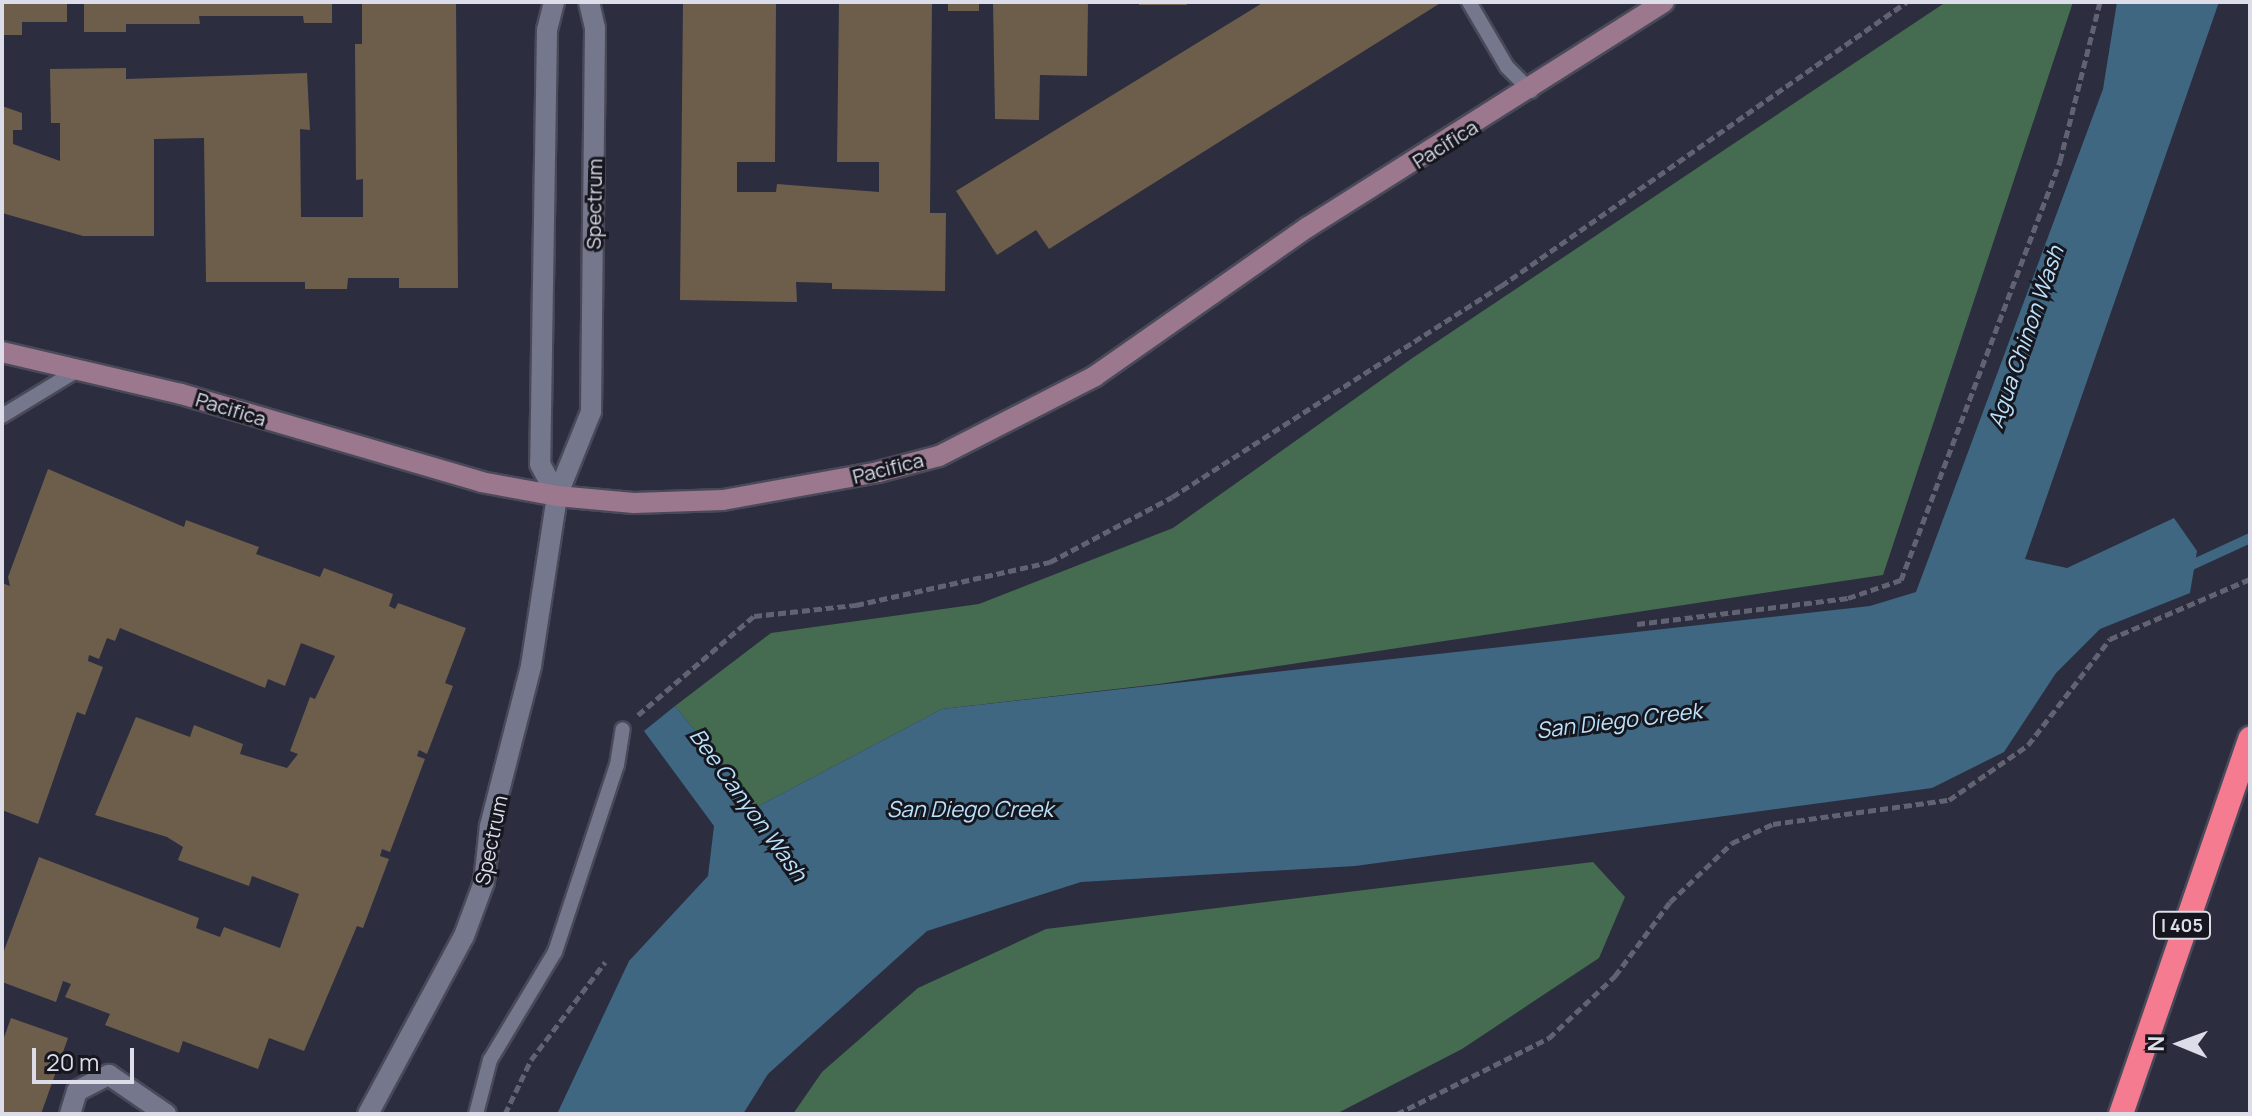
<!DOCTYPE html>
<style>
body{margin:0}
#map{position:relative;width:2252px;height:1116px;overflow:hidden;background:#2c2d3f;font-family:Manrope,sans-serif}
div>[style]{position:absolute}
.forest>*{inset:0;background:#456c51}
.water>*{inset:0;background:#3f6781}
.stream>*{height:10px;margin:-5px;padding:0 5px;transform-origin:5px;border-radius:5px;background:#3f6781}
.building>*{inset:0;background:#6d5e4c}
.path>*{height:5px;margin-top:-2.5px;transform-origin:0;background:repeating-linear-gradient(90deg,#616272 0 8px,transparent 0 12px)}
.roads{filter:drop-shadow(2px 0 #494959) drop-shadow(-2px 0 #494959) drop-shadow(0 2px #494959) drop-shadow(0 -2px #494959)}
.lane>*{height:14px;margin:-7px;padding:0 7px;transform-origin:7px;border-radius:7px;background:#75778c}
.street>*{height:20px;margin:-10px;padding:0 10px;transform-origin:10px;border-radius:10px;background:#75778c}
.secondary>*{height:20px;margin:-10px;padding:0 10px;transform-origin:10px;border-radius:10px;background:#9b788d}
.highway>*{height:24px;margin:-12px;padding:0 12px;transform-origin:12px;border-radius:12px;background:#f57b90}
span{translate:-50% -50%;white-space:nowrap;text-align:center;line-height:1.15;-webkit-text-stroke:6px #16161e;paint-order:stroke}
.shield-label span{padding:2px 6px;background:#16161e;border:2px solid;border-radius:6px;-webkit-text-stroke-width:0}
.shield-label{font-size:18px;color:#dcdde9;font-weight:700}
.street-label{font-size:20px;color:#dcdde9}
.water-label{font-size:22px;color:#bbe2fc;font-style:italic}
.frame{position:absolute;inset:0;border:4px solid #dcdde9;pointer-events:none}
.north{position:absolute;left:2140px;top:1004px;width:80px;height:80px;-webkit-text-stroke:6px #16161e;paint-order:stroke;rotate:271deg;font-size:22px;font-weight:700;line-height:32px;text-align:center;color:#dcdde9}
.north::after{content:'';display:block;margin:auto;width:28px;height:36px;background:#dcdde9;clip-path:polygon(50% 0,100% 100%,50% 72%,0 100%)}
.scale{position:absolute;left:32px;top:1048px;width:102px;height:36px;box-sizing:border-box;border:4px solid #dcdde9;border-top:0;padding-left:10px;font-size:24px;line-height:28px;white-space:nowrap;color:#dcdde9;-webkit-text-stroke:6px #16161e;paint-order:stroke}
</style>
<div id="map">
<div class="forest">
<i style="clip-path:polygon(1946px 2px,2073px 2px,1883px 575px,1159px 684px,942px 709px,757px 807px,675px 706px,771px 633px,979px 604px,1173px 528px,1411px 359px)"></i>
<i style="clip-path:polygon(1593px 862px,1625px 897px,1599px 958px,1462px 1049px,1336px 1114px,793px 1114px,822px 1072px,918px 988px,1046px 929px)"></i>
</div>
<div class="water">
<i style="clip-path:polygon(2117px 2px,2219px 2px,2025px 559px,2067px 568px,2174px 518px,2197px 551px,2190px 593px,2100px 629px,2056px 673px,2004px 752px,1932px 788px,1355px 866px,1081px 882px,927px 931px,768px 1074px,743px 1114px,557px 1114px,629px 961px,708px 876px,714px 826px,644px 731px,675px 706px,757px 807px,942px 709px,1870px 606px,1916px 592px,2103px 89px)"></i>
</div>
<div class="stream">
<i style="left:2183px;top:569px;width:74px;rotate:-24.8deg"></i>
</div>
<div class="building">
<i style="clip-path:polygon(2px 2px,67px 2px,67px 22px,22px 22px,22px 35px,2px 35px)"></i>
<i style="clip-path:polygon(84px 2px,332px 2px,332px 23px,304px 23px,303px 16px,199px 16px,200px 24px,126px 24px,126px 32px,84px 32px)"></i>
<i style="clip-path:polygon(362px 2px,456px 2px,458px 288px,399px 288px,399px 278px,348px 278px,347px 289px,305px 289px,305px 282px,206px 282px,204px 138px,154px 139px,154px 236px,83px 236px,2px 213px,2px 106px,22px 113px,22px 130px,13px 130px,13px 144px,60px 161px,60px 123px,51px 123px,50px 69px,126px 68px,126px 79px,307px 73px,310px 130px,300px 129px,301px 217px,363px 217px,363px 179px,356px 180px,355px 44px,362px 44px)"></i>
<i style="clip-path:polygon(683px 2px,776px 2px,775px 162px,737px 162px,737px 192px,776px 192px,777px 184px,879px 192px,879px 162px,837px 162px,839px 2px,932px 2px,930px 213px,946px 213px,945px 291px,832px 289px,832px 283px,796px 282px,797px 302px,680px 300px)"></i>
<i style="clip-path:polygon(948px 2px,979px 2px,979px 11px,948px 11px)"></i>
<i style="clip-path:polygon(993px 2px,1088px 2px,1087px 76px,1040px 75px,1039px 120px,995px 119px)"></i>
<i style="clip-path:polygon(1139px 2px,1186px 2px,1187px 5px,1139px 5px)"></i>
<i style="clip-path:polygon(1264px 2px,1442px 2px,1049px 249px,1036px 230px,997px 255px,956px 191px)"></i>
<i style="clip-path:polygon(48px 469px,184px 527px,186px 520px,259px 547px,256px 554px,320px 577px,324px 568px,393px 594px,389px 606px,395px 609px,398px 603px,466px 628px,445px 683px,453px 686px,427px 754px,419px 750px,417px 756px,425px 759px,390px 852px,382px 849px,380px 856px,389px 859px,363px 928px,357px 926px,304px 1051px,269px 1038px,258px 1069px,183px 1041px,179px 1053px,105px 1025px,110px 1014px,65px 997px,71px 984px,63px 981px,56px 1002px,2px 982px,2px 956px,39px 857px,199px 918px,196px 928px,220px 937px,224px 927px,280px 948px,299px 894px,252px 876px,249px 886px,178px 860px,183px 847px,167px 837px,95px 815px,136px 717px,190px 737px,194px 725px,243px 744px,240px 754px,287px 768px,298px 754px,290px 751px,310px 697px,315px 699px,335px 656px,301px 643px,285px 686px,268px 679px,265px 688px,120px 628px,115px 641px,107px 638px,99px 659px,89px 655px,88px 661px,103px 667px,85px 715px,77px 712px,38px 824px,2px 810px,2px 583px,10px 586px,8px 577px)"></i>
<i style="clip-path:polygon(11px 1018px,68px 1038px,41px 1114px,2px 1114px,2px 1043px)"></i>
</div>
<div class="path">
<i style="left:1637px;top:624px;width:213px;rotate:-7deg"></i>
<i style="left:1848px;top:598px;width:56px;rotate:-18.8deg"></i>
<i style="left:1901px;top:580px;width:448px;rotate:-69.2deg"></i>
<i style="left:2060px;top:161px;width:164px;rotate:-75.9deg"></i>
<i style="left:638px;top:715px;width:153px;rotate:-40.5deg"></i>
<i style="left:754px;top:616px;width:103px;rotate:-6.2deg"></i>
<i style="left:856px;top:605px;width:199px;rotate:-12.5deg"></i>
<i style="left:1050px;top:562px;width:138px;rotate:-28deg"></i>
<i style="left:1172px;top:497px;width:391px;rotate:-32.7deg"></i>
<i style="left:1501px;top:286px;width:495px;rotate:-35deg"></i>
<i style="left:505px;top:1114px;width:60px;rotate:-64.3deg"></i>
<i style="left:531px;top:1060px;width:123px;rotate:-52.9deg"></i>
<i style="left:1397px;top:1114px;width:170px;rotate:-26.6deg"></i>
<i style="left:1549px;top:1038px;width:91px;rotate:-43.2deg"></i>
<i style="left:1615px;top:976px;width:92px;rotate:-53.4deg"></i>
<i style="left:1670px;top:902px;width:86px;rotate:-43.6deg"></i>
<i style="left:1732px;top:843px;width:45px;rotate:-24.9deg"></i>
<i style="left:1773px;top:824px;width:178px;rotate:-7.8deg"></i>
<i style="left:1949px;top:800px;width:96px;rotate:-34.8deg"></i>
<i style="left:2028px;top:745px;width:134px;rotate:-52.3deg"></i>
<i style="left:2110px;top:639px;width:152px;rotate:-23.2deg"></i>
</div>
<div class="roads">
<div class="lane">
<i style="left:1469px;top:2px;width:75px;rotate:59.7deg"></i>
<i style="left:1507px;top:67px;width:34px;rotate:45deg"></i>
<i style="left:2px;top:416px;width:87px;rotate:-31.3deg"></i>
<i style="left:476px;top:1114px;width:56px;rotate:-75.5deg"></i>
<i style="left:490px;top:1060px;width:126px;rotate:-59deg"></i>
<i style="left:555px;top:952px;width:197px;rotate:-71.7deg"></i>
<i style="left:617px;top:765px;width:36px;rotate:-81deg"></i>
</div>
<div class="street">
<i style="left:554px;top:2px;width:29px;rotate:104deg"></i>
<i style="left:547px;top:30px;width:434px;rotate:90.9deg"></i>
<i style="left:540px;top:464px;width:36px;rotate:62deg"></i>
<i style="left:70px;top:1114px;width:24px;rotate:-73deg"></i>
<i style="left:77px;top:1091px;width:36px;rotate:-27deg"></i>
<i style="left:109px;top:1075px;width:69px;rotate:34.4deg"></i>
<i style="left:368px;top:1114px;width:202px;rotate:-61.7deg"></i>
<i style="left:464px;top:936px;width:58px;rotate:-69.7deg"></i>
<i style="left:484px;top:882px;width:56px;rotate:-83.9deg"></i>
<i style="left:490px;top:826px;width:165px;rotate:-75.6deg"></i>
<i style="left:531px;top:666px;width:172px;rotate:-81.3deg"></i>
<i style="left:557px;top:496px;width:91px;rotate:-68deg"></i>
<i style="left:591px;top:412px;width:384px;rotate:-89.4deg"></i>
<i style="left:595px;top:28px;width:27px;rotate:-103deg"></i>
</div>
<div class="secondary">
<i style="left:2px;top:352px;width:184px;rotate:13.2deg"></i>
<i style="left:181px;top:394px;width:313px;rotate:16.3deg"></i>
<i style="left:481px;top:482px;width:77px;rotate:10.4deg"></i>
<i style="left:557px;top:496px;width:77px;rotate:5.2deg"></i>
<i style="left:634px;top:503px;width:89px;rotate:-1.9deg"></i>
<i style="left:723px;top:500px;width:158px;rotate:-10.2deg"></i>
<i style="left:878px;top:472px;width:63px;rotate:-14.7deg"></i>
<i style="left:939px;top:456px;width:175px;rotate:-27.1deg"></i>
<i style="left:1095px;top:376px;width:260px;rotate:-35deg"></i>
<i style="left:1308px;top:227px;width:421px;rotate:-32.3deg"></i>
</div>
<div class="highway">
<i style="left:2121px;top:1114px;width:397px;rotate:-71deg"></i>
</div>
</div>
<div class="shield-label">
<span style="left:2182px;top:925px">I 405</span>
</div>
<div class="street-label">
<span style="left:1445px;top:144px;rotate:-32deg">Pacifica</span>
<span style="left:594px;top:204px;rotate:-89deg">Spectrum</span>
<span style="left:231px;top:409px;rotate:17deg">Pacifica</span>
<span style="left:888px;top:468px;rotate:-14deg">Pacifica</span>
<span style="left:491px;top:840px;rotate:-78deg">Spectrum</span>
</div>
<div class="water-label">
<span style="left:2026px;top:337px;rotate:-71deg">Agua Chinon Wash</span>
<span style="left:1619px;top:721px;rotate:-7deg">San Diego Creek</span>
<span style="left:748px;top:805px;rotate:54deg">Bee Canyon Wash</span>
<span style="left:970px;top:810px">San Diego Creek</span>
</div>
<div class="frame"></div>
<div class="north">N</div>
<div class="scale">20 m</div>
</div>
